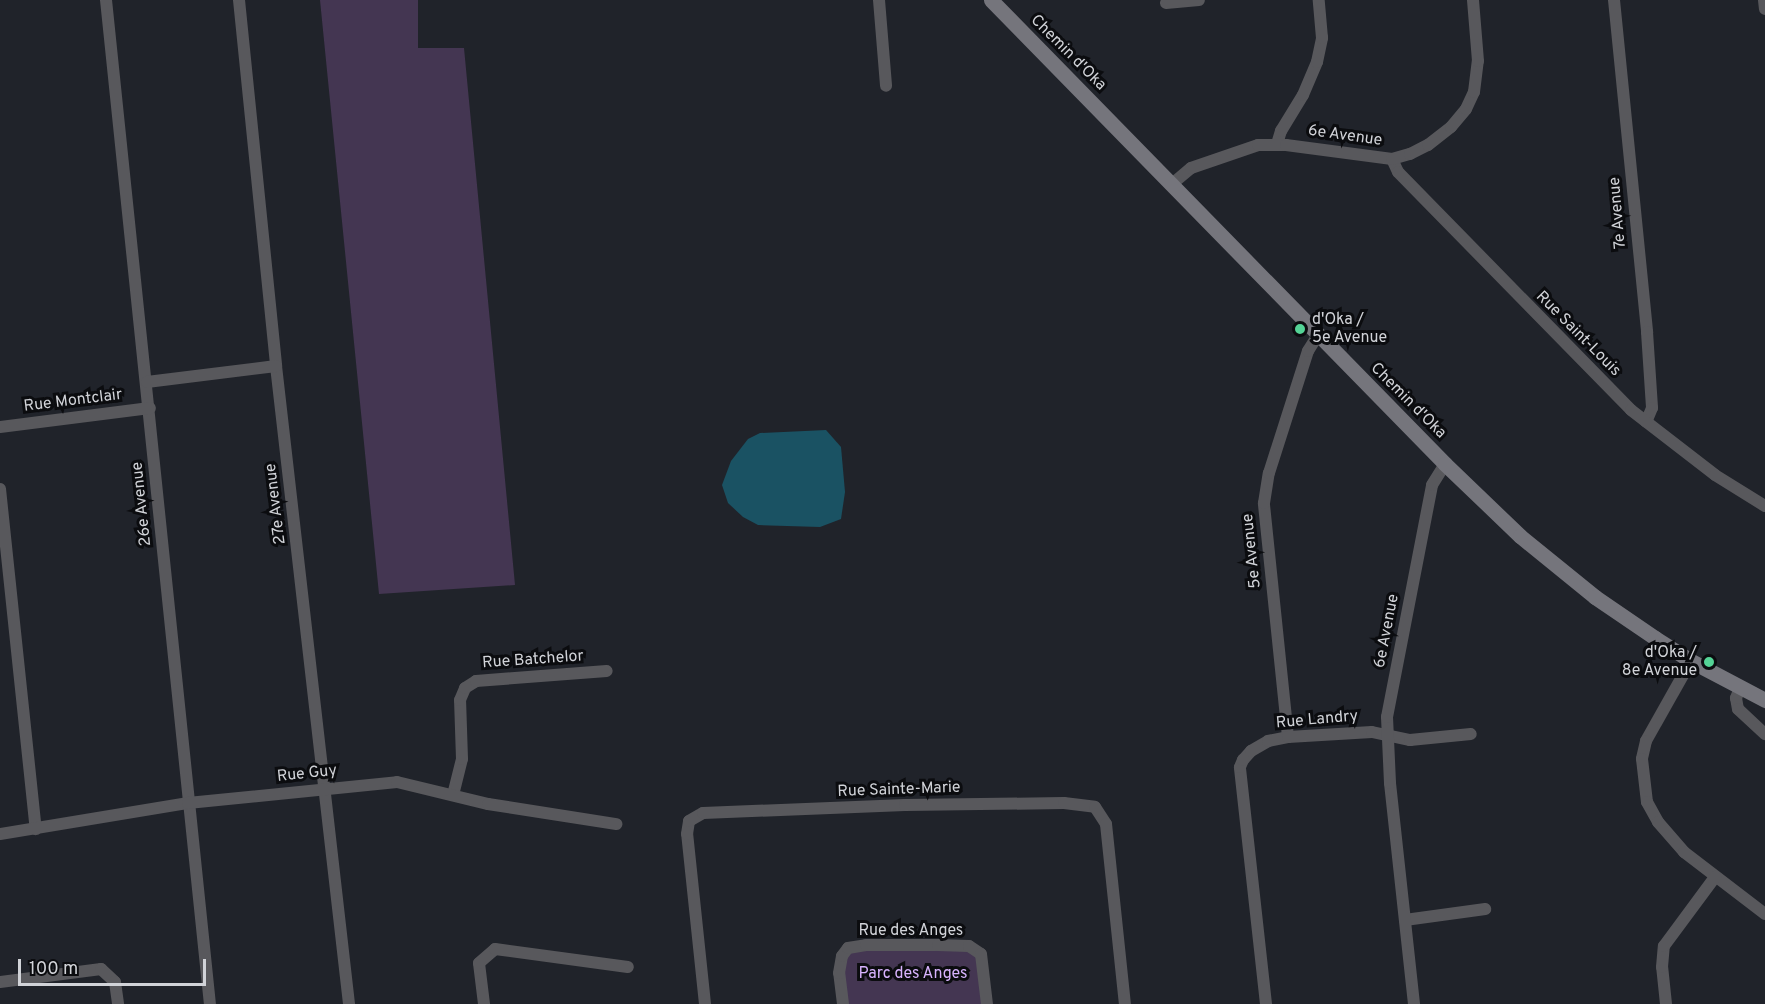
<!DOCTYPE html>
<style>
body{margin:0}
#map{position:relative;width:1765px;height:1004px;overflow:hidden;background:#20232a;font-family:Overpass,sans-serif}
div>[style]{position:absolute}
.green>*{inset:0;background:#443652}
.water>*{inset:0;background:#1a5263}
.minor>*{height:12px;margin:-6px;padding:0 6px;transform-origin:6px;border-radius:6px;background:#58585c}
.secondary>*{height:15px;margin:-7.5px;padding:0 7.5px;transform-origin:7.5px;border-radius:7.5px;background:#75757c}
.dots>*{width:16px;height:16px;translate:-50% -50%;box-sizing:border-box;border:3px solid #0b0c0f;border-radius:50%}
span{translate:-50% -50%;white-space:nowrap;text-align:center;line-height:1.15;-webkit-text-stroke:6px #0b0c0f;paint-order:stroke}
.street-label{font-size:16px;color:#d1d3d8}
.poi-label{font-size:16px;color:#d1d3d8}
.left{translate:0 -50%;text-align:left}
.right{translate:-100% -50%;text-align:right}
.park-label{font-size:16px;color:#d8b3fe}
.scale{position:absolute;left:18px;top:959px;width:188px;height:27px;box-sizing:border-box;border:3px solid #d1d3d8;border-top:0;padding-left:8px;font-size:18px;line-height:21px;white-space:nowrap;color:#d1d3d8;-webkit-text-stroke:4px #0b0c0f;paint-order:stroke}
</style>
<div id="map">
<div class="green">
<i style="clip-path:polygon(320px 0,418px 0,418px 48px,464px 48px,515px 585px,379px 594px)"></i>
<i style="clip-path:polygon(938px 945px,981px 954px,987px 1004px,843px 1004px,839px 973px,848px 948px)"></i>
</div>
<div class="water">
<i style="clip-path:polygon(826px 430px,841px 447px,845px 492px,841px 519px,820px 527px,758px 525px,743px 517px,728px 503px,722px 485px,731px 461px,748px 439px,760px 433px)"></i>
</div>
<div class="minor">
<i style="left:106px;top:0;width:1009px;rotate:84.09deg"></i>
<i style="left:239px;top:0;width:368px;rotate:84.2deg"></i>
<i style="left:276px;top:366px;width:642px;rotate:83.47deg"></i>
<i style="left:879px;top:0;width:86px;rotate:85.3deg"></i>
<i style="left:1614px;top:0;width:334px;rotate:84.3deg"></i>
<i style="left:1647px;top:332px;width:76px;rotate:86.2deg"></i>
<i style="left:1652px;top:408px;width:15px;rotate:113deg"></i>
<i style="left:1764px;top:0;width:9px;rotate:84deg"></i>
<i style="left:1166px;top:3px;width:33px;rotate:-5deg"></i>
<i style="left:1277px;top:144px;width:14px;rotate:-73deg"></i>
<i style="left:1281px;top:131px;width:42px;rotate:-58.6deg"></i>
<i style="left:1303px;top:95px;width:36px;rotate:-67deg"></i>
<i style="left:1317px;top:62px;width:25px;rotate:-78deg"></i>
<i style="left:1322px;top:38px;width:38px;rotate:-95deg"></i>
<i style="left:1392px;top:159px;width:14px;rotate:65deg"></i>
<i style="left:1398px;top:172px;width:333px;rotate:45.6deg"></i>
<i style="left:1631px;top:410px;width:106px;rotate:37.7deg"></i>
<i style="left:1715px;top:475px;width:59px;rotate:31.8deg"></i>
<i style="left:1172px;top:184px;width:25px;rotate:-40deg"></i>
<i style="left:1191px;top:168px;width:71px;rotate:-18.9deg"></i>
<i style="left:1258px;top:145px;width:28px"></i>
<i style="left:1286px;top:145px;width:107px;rotate:7.5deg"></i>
<i style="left:1392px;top:159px;width:19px;rotate:-16deg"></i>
<i style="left:1410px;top:154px;width:20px;rotate:-27deg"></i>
<i style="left:1428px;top:145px;width:29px;rotate:-38deg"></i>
<i style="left:1451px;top:127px;width:23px;rotate:-50deg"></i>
<i style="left:1466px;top:109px;width:19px;rotate:-65deg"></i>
<i style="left:1474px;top:92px;width:31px;rotate:-83deg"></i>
<i style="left:1478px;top:61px;width:61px;rotate:-94.7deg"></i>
<i style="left:147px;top:382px;width:130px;rotate:-7.1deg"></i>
<i style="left:0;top:427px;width:151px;rotate:-7.2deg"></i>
<i style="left:0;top:489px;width:342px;rotate:84deg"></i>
<i style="left:1691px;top:661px;width:92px;rotate:119.4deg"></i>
<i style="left:1646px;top:741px;width:18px;rotate:103deg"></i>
<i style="left:1642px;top:759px;width:43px;rotate:83.4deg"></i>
<i style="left:1647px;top:802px;width:23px;rotate:61deg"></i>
<i style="left:1658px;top:822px;width:40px;rotate:49deg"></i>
<i style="left:1684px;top:852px;width:102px;rotate:37.4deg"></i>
<i style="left:1740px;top:688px;width:11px;rotate:112deg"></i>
<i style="left:1736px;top:698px;width:11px;rotate:80deg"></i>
<i style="left:1738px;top:709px;width:37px;rotate:43deg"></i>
<i style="left:1288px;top:737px;width:235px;rotate:-95.9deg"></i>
<i style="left:1264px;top:503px;width:30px;rotate:-81deg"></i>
<i style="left:1269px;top:473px;width:128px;rotate:-72.3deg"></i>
<i style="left:1308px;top:351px;width:19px;rotate:-58deg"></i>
<i style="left:453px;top:795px;width:37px;rotate:-76deg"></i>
<i style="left:462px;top:759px;width:59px;rotate:-91.9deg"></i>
<i style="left:460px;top:700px;width:13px;rotate:-67deg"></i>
<i style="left:465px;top:688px;width:13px;rotate:-32deg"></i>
<i style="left:476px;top:681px;width:131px;rotate:-4.4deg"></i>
<i style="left:0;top:834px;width:191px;rotate:-9.4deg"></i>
<i style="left:188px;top:803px;width:210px;rotate:-5.7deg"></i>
<i style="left:397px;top:782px;width:94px;rotate:13.6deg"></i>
<i style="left:488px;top:804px;width:130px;rotate:8.9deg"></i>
<i style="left:1405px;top:920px;width:81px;rotate:-7.8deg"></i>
<i style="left:0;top:982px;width:102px;rotate:-7.3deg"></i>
<i style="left:101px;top:969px;width:19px;rotate:43deg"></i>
<i style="left:115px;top:982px;width:22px;rotate:82deg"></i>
<i style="left:484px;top:1004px;width:41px;rotate:-97deg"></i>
<i style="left:479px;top:963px;width:21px;rotate:-41deg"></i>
<i style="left:495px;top:949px;width:134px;rotate:7.7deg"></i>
<i style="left:705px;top:1004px;width:171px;rotate:-96deg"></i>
<i style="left:687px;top:834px;width:13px;rotate:-81deg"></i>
<i style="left:689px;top:821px;width:16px;rotate:-30deg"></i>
<i style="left:703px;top:813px;width:202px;rotate:-2.3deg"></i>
<i style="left:905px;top:805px;width:159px;rotate:-0.7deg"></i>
<i style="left:1064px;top:803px;width:31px;rotate:7deg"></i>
<i style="left:1095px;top:807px;width:20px;rotate:57deg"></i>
<i style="left:1106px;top:824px;width:181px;rotate:84deg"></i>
<i style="left:843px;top:1004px;width:31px;rotate:-97deg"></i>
<i style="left:839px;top:973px;width:17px;rotate:-80deg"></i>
<i style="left:842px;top:956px;width:10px;rotate:-53deg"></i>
<i style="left:848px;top:948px;width:18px;rotate:-9deg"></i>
<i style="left:866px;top:945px;width:72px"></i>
<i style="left:938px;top:945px;width:31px;rotate:2deg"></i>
<i style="left:969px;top:946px;width:14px;rotate:34deg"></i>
<i style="left:981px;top:954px;width:50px;rotate:83.2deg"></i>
<i style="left:1266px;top:1004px;width:238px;rotate:-96.3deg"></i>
<i style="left:1240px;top:767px;width:8px;rotate:-67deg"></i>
<i style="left:1243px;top:760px;width:12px;rotate:-48deg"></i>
<i style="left:1251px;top:751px;width:20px;rotate:-30deg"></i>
<i style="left:1268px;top:741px;width:20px;rotate:-11deg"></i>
<i style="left:1288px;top:737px;width:84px;rotate:-3.4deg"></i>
<i style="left:1372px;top:732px;width:39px;rotate:12deg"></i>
<i style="left:1410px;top:740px;width:61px;rotate:-5.6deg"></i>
<i style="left:1414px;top:1004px;width:222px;rotate:-96.2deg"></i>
<i style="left:1390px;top:783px;width:66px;rotate:-92.6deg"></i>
<i style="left:1387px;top:717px;width:236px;rotate:-79deg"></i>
<i style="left:1432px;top:485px;width:25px;rotate:-58deg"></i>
<i style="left:1666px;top:1004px;width:37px;rotate:-96deg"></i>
<i style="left:1662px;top:967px;width:21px;rotate:-85deg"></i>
<i style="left:1664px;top:946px;width:86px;rotate:-53.5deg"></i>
</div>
<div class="secondary">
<i style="left:991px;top:0;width:649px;rotate:45.62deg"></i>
<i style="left:1445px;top:464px;width:104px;rotate:43.8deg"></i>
<i style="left:1520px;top:536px;width:97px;rotate:39.1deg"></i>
<i style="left:1595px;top:597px;width:73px;rotate:34.3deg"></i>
<i style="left:1655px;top:638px;width:43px;rotate:32.6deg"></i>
<i style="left:1691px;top:661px;width:84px;rotate:27.8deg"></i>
</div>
<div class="dots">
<i style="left:1300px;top:329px;background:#54d396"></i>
<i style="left:1709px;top:662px;background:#54d396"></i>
</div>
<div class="street-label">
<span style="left:1068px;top:53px;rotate:45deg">Chemin d'Oka</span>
<span style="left:1345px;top:136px;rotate:8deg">6e Avenue</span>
<span style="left:1618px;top:213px;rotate:-95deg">7e Avenue</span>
<span style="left:1578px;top:334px;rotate:45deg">Rue Saint-Louis</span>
<span style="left:73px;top:401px;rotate:-7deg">Rue Montclair</span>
<span style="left:1408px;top:401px;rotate:45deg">Chemin d'Oka</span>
<span style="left:142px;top:504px;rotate:-96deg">26e Avenue</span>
<span style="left:276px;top:504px;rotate:-97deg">27e Avenue</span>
<span style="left:1252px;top:551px;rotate:-96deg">5e Avenue</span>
<span style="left:1387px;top:631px;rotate:-79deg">6e Avenue</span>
<span style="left:533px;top:660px;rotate:-4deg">Rue Batchelor</span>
<span style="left:1317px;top:720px;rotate:-5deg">Rue Landry</span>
<span style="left:307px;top:774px;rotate:-6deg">Rue Guy</span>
<span style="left:899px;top:790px;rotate:-2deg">Rue Sainte-Marie</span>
<span style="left:911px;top:931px">Rue des Anges</span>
</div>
<div class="poi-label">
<span class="left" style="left:1312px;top:329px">d'Oka /<br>5e Avenue</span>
<span class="right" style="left:1697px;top:662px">d'Oka /<br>8e Avenue</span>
</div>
<div class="park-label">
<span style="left:913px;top:974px">Parc des Anges</span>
</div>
<div class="scale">100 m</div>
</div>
